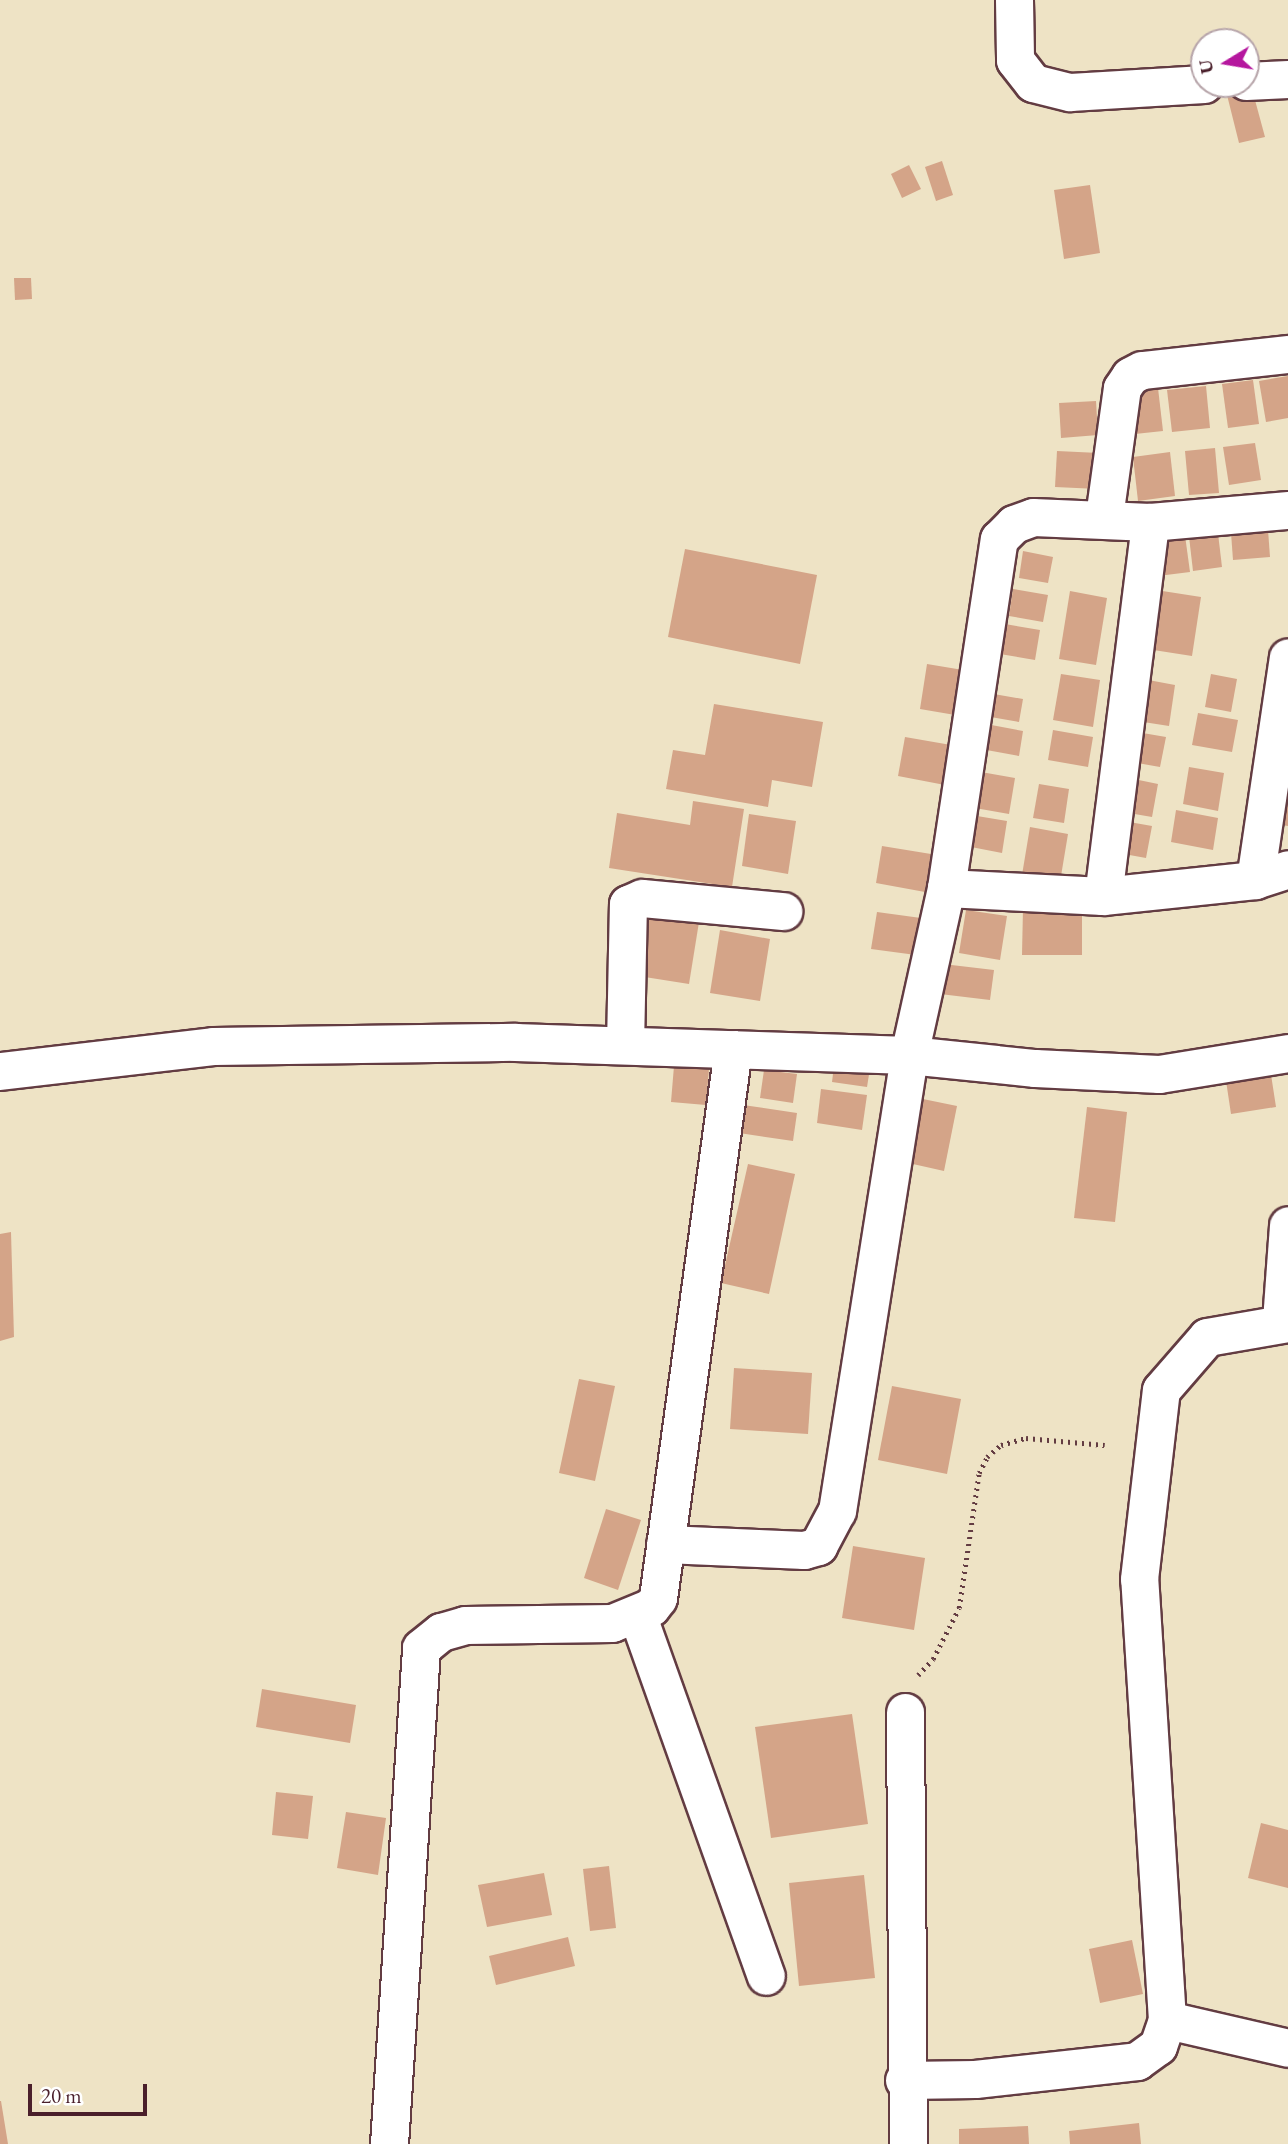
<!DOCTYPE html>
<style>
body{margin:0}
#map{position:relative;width:1288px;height:2144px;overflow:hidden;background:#eee3c5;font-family:"EB Garamond",serif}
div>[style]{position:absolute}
.building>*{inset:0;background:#d4a488}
.path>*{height:4.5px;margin-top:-2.25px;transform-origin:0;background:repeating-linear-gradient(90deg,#633c42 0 2px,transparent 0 7px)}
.roads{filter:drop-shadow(2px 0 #633c42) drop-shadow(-2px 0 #633c42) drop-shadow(0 2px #633c42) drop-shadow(0 -2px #633c42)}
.minor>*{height:37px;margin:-18.5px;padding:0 18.5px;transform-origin:18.5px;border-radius:18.5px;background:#fff}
span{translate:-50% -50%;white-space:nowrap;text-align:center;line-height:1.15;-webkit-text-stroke:5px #fff;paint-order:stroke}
.north{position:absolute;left:1190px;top:28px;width:70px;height:70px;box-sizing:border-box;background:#fff;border:2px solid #b7a5aa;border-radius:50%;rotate:259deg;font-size:19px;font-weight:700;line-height:28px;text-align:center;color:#4a1f2b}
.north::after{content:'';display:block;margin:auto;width:24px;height:32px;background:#b5179e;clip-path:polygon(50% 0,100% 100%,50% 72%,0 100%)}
.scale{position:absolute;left:28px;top:2084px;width:119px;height:32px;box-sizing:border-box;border:4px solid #4a1f2b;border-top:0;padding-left:9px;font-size:21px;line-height:24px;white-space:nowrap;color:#4a1f2b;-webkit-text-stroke:5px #fff;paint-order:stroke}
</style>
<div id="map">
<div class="building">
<i style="clip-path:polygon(1252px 89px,1265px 137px,1239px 143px,1227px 95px)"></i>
<i style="clip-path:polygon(942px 161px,953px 195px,936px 201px,925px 167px)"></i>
<i style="clip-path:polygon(909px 165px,921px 189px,902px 198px,891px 174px)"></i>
<i style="clip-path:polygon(1090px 185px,1100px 253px,1064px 259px,1054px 190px)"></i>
<i style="clip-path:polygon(14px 278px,31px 278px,32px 299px,15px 300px)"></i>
<i style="clip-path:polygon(1288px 376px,1288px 418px,1266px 422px,1259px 381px)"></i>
<i style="clip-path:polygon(1253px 380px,1259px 424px,1228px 428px,1222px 384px)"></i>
<i style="clip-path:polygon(1206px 386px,1210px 428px,1172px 432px,1167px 390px)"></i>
<i style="clip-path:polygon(1158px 388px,1163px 431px,1135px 434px,1131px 391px)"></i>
<i style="clip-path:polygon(1096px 401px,1098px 435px,1061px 438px,1059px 403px)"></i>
<i style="clip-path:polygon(1255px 443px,1261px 480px,1229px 485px,1223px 447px)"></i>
<i style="clip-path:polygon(1215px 448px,1219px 493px,1189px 495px,1185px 451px)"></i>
<i style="clip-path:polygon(1057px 451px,1099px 453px,1098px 489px,1055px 487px)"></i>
<i style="clip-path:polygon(1170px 452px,1175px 496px,1138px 501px,1133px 457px)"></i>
<i style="clip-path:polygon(1267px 516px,1270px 557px,1233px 560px,1230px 519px)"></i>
<i style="clip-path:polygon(1217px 525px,1222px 567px,1193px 571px,1188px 528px)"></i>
<i style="clip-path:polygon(1184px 528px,1190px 572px,1158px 576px,1152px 532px)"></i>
<i style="clip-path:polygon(685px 549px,817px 575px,800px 664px,668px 637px)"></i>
<i style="clip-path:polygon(1023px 551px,1053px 557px,1048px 583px,1019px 578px)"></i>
<i style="clip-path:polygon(1013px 589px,1048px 595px,1043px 622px,1009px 616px)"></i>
<i style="clip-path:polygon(1156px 590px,1201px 597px,1192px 656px,1147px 649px)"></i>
<i style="clip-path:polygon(1070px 591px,1107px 598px,1096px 665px,1059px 659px)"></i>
<i style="clip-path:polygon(1005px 624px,1040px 630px,1035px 660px,1000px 654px)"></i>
<i style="clip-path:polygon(927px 664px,969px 671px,961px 716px,920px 709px)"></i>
<i style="clip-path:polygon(1061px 674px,1100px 680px,1093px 727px,1053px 720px)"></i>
<i style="clip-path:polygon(1211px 674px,1237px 679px,1231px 712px,1205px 707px)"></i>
<i style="clip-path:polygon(1143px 679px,1175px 685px,1169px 726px,1137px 721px)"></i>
<i style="clip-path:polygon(988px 693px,1023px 699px,1019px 722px,985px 716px)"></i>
<i style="clip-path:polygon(714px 704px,823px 722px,812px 787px,772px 780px,768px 807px,666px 789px,673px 750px,705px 755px)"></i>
<i style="clip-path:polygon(1198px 713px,1238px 720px,1232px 752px,1192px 745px)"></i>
<i style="clip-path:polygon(986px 724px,1023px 731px,1019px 756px,981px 749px)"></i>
<i style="clip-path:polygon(1053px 730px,1093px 737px,1088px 767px,1048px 760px)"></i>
<i style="clip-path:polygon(1131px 731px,1166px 737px,1160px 767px,1126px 761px)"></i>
<i style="clip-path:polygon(905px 737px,951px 745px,945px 785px,898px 776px)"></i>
<i style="clip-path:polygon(1189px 767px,1224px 773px,1218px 811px,1183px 804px)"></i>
<i style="clip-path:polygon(981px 772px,1015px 778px,1009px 814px,975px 808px)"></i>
<i style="clip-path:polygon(1129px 778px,1158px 784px,1152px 817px,1123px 812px)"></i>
<i style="clip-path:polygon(1039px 784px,1069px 789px,1064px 823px,1033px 818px)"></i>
<i style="clip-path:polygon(1275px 791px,1288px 793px,1288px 826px,1270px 823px)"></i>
<i style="clip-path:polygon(693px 801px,744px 809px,732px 887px,609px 868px,617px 813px,690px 825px)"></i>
<i style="clip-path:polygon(1176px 810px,1218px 818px,1213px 850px,1171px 842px)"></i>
<i style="clip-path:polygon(749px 814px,796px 821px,788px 874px,742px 866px)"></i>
<i style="clip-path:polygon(971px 815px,1007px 821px,1002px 853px,966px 846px)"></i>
<i style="clip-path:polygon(1118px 820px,1152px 826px,1146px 858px,1113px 852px)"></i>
<i style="clip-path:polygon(1030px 827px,1068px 834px,1060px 882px,1022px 875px)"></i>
<i style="clip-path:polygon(882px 846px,931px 854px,925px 892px,876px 883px)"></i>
<i style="clip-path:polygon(1023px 908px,1082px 908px,1082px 955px,1022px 955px)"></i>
<i style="clip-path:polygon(966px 910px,1007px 916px,1000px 960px,959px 953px)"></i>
<i style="clip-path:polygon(641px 912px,699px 922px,689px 984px,632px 975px)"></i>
<i style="clip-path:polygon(877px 912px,921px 918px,916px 955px,871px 949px)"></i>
<i style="clip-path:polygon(720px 930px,770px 939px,760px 1001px,710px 993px)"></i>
<i style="clip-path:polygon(943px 964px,994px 970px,990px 1000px,940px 994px)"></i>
<i style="clip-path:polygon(675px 1054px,710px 1057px,706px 1105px,671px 1102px)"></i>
<i style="clip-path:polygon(835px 1057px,871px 1062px,867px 1087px,832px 1082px)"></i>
<i style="clip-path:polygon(1270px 1068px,1276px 1107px,1231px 1114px,1225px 1074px)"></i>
<i style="clip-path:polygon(764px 1070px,797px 1074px,793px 1103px,760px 1098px)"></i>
<i style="clip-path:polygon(821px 1089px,867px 1095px,862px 1130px,817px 1123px)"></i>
<i style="clip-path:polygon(918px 1098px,957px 1106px,944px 1171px,904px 1162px)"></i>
<i style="clip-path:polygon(743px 1105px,797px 1113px,793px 1141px,739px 1133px)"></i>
<i style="clip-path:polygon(1087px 1107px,1127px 1112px,1115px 1222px,1074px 1218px)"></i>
<i style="clip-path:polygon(748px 1164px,795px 1174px,769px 1294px,721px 1283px)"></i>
<i style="clip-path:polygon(11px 1232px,14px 1337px,0 1341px,0 1234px)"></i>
<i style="clip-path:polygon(734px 1368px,812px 1373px,808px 1434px,730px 1429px)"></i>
<i style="clip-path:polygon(579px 1379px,615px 1386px,595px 1481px,559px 1473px)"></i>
<i style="clip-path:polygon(892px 1386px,961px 1399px,947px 1474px,878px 1460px)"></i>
<i style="clip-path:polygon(606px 1509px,641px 1520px,618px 1590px,584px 1578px)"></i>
<i style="clip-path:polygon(853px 1546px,925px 1558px,914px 1630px,842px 1618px)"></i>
<i style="clip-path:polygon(262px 1689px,356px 1705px,350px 1743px,256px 1727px)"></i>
<i style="clip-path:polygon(852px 1714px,868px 1824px,771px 1838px,755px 1727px)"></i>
<i style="clip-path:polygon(276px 1792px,313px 1796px,308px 1839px,272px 1835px)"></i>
<i style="clip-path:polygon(346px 1812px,386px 1818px,378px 1875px,337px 1868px)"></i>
<i style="clip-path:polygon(1261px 1823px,1288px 1830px,1288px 1888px,1248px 1878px)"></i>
<i style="clip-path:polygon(609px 1866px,616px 1928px,590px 1931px,583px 1869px)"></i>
<i style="clip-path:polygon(544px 1873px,552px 1915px,487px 1927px,478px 1885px)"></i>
<i style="clip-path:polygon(864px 1875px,875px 1978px,799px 1986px,789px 1883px)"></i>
<i style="clip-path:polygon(568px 1937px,575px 1966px,496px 1985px,489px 1956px)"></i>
<i style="clip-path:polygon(1132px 1940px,1143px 1994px,1100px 2003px,1089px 1949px)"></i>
<i style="clip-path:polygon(0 2101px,1px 2101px,8px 2144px,0 2144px)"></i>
<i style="clip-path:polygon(1139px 2123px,1141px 2144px,1070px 2144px,1069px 2131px)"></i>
<i style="clip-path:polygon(1028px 2126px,1029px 2144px,959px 2144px,959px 2129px)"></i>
</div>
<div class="path">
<i style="left:918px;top:1675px;width:22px;rotate:-47deg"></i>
<i style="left:933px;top:1659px;width:57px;rotate:-63deg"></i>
<i style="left:959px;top:1608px;width:136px;rotate:-81.6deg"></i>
<i style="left:979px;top:1473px;width:18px;rotate:-63deg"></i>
<i style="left:987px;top:1457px;width:18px;rotate:-41deg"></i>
<i style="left:1001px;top:1445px;width:26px;rotate:-16deg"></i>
<i style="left:1026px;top:1438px;width:79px;rotate:5.1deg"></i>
</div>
<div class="roads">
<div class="minor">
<i style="left:1014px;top:0;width:60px;rotate:89deg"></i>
<i style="left:1015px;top:60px;width:29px;rotate:52deg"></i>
<i style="left:1033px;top:83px;width:38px;rotate:14deg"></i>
<i style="left:1070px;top:92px;width:134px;rotate:-3.4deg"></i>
<i style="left:1246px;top:81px;width:42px;rotate:-2.7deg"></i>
<i style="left:1104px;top:517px;width:130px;rotate:-82.1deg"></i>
<i style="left:1122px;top:388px;width:14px;rotate:-56deg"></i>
<i style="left:1130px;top:376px;width:13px;rotate:-27deg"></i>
<i style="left:1142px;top:370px;width:147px;rotate:-6.3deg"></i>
<i style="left:1255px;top:880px;width:225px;rotate:-81.6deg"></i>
<i style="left:946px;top:888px;width:157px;rotate:2.9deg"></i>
<i style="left:1103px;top:896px;width:153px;rotate:-6deg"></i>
<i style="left:1255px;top:880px;width:35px;rotate:-18deg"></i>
<i style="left:1103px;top:896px;width:377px;rotate:-82.8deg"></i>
<i style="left:625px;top:1045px;width:141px;rotate:-88.8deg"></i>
<i style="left:628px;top:904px;width:15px;rotate:-23deg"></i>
<i style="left:642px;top:898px;width:142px;rotate:5.3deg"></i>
<i style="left:0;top:1071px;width:214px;rotate:-6.7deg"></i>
<i style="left:213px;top:1046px;width:302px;rotate:-0.8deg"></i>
<i style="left:515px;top:1042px;width:394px;rotate:1.9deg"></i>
<i style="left:909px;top:1055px;width:127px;rotate:5.9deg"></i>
<i style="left:1035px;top:1068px;width:124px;rotate:2.8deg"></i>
<i style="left:1159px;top:1074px;width:131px;rotate:-9.2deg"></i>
<i style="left:1281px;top:1321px;width:96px;rotate:-85.8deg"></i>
<i style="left:665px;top:1544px;width:139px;rotate:2.5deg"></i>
<i style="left:804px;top:1550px;width:15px;rotate:-16deg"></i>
<i style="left:818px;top:1546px;width:40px;rotate:-62deg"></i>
<i style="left:837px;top:1511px;width:462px;rotate:-81deg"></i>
<i style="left:909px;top:1055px;width:171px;rotate:-77.5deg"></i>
<i style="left:946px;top:888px;width:353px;rotate:-81.4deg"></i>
<i style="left:999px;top:539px;width:21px;rotate:-45deg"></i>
<i style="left:1014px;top:524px;width:20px;rotate:-20deg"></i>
<i style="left:1033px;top:517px;width:117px;rotate:2.4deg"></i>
<i style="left:1150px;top:522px;width:139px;rotate:-5deg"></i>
<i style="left:637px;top:1614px;width:384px;rotate:70.4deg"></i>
<i style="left:905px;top:1712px;width:432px;rotate:89.6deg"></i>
<i style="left:1167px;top:2020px;width:124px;rotate:13deg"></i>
<i style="left:904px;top:2080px;width:71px;rotate:-0.8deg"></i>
<i style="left:975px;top:2079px;width:163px;rotate:-6.3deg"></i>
<i style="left:1137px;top:2061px;width:26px;rotate:-36deg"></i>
<i style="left:1158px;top:2046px;width:28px;rotate:-71deg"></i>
<i style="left:1167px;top:2020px;width:442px;rotate:-93.6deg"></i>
<i style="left:1139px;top:1579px;width:190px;rotate:-83.4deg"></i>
<i style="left:1161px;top:1390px;width:70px;rotate:-49deg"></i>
<i style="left:1207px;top:1337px;width:82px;rotate:-9.8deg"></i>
<i style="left:389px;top:2144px;width:497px;rotate:-86.3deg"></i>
<i style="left:421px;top:1648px;width:26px;rotate:-39deg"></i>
<i style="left:441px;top:1632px;width:25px;rotate:-16deg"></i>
<i style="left:465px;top:1625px;width:147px;rotate:-0.8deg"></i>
<i style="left:612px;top:1623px;width:42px;rotate:-22.3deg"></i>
<i style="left:651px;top:1607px;width:11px;rotate:-52deg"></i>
<i style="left:658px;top:1598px;width:554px;rotate:-82.22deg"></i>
</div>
</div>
<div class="north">U</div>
<div class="scale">20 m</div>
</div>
